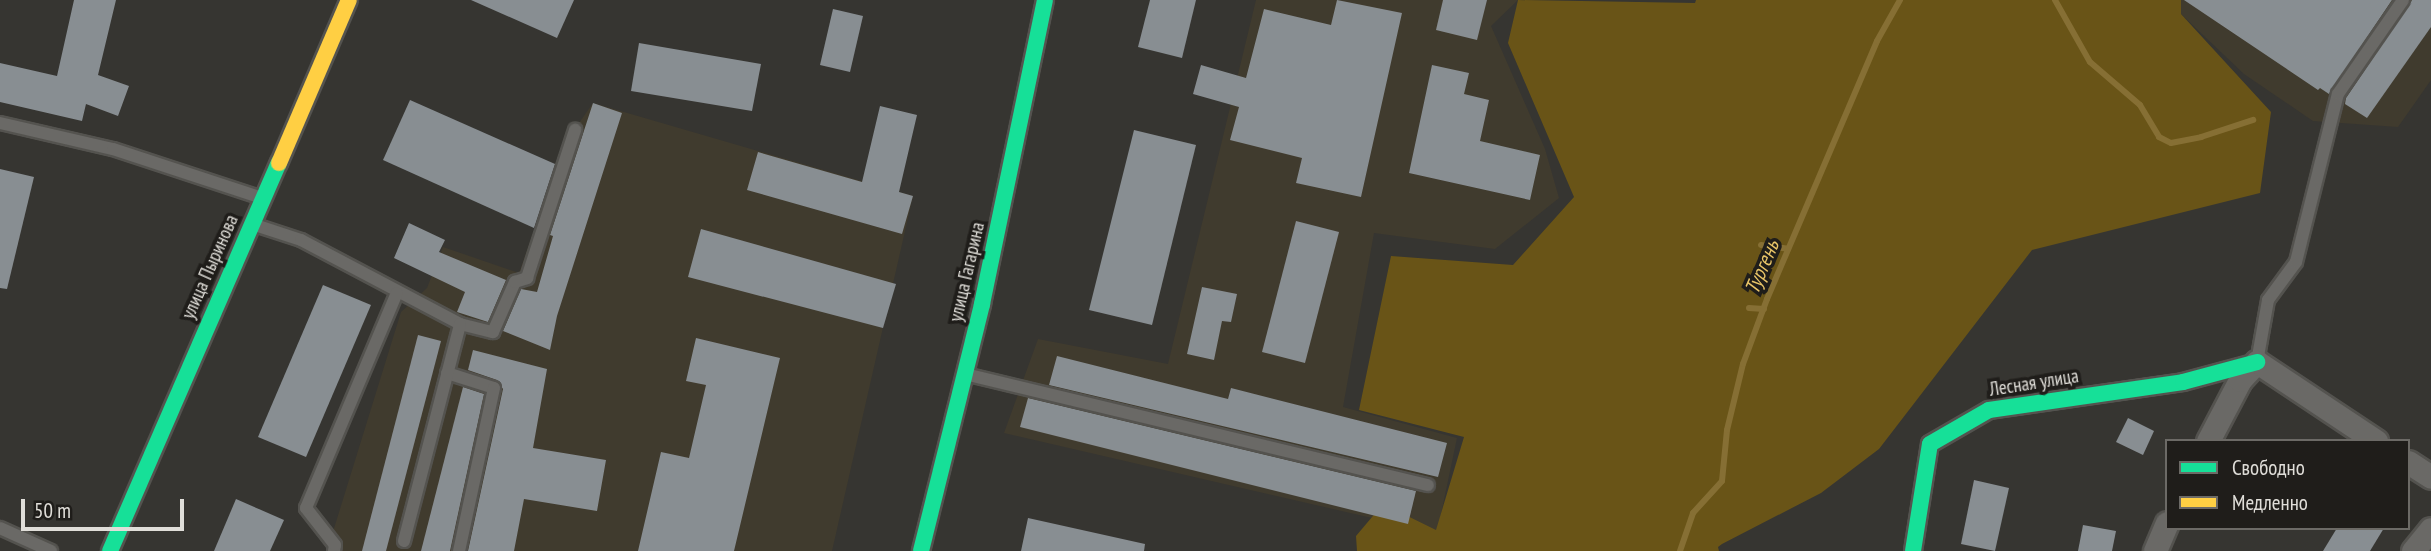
<!DOCTYPE html>
<meta charset="utf-8">
<style>
body{margin:0}
#map{position:relative;width:2431px;height:551px;overflow:hidden;background:#363531;font-family:"PT Sans Narrow",sans-serif}
div>[style]{position:absolute}
.built>*{inset:0;background:#403b2e}
.forest>*{inset:0;background:#695417}
.stream>*{height:6px;margin:-3px;padding:0 3px;transform-origin:3px;border-radius:3px;background:#866f34}
.building>*{inset:0;background:#888e92}
.roads{filter:drop-shadow(2px 0 #54534f) drop-shadow(-2px 0 #54534f) drop-shadow(0 2px #54534f) drop-shadow(0 -2px #54534f)}
.lane>*{height:12px;margin:-6px;padding:0 6px;transform-origin:6px;border-radius:6px;background:#6a6966}
.street>*{height:23px;margin:-11.5px;padding:0 11.5px;transform-origin:11.5px;border-radius:11.5px;background:#6a6966}
.fast>*{height:16px;margin:-8px;padding:0 8px;transform-origin:8px;border-radius:8px;background:#16e098}
.slow>*{height:16px;margin:-8px;padding:0 8px;transform-origin:8px;border-radius:8px;background:#ffcf43}
span{translate:-50% -50%;white-space:nowrap;text-align:center;line-height:1.15;-webkit-text-stroke:7px #1f1d1a;paint-order:stroke}
.street-label{font-size:19px;color:#e0ded9}
.water-label{font-size:21px;color:#e9c568;font-style:italic}
.legend{position:absolute;left:2165px;top:439px;width:245px;height:91px;box-sizing:border-box;background:#1f1d1a;border:2px solid #6c6a66;margin:0;padding:9px 12px;list-style:none;font-size:21px;color:#e0ded9}
.legend li{display:flex;align-items:center;gap:14px;height:35px}
.legend b{width:35px;border:2px solid #6c6a66}
.scale{position:absolute;left:21px;top:499px;width:163px;height:32px;box-sizing:border-box;border:4px solid #e0ded9;border-top:0;padding-left:9px;font-size:21px;line-height:24px;white-space:nowrap;color:#e0ded9;-webkit-text-stroke:5px #1f1d1a;paint-order:stroke}
</style>
<div id="map">
<div class="built">
<i style="clip-path:polygon(1256px 0,1527px 0,1518px 0,1491px 26px,1545px 149px,1559px 198px,1495px 249px,1374px 233px,1343px 407px,1457px 438px,1437px 533px,1004px 433px,1038px 339px,1168px 364px)"></i>
<i style="clip-path:polygon(2181px 0,2431px 0,2431px 80px,2398px 127px,2313px 121px,2244px 74px,2181px 14px)"></i>
<i style="clip-path:polygon(593px 103px,913px 196px,832px 551px,327px 551px,401px 312px,427px 288px,443px 247px,519px 273px,565px 143px)"></i>
</div>
<div class="forest">
<i style="clip-path:polygon(1518px 0,1695px 3px,1696px 0,2181px 0,2181px 14px,2271px 112px,2260px 193px,2032px 250px,1879px 449px,1821px 493px,1722px 544px,1718px 547px,1719px 551px,1357px 551px,1356px 536px,1383px 504px,1436px 530px,1464px 437px,1359px 410px,1391px 256px,1513px 265px,1574px 197px,1508px 43px)"></i>
</div>
<div class="stream">
<i style="left:2055px;top:0;width:71px;rotate:60.6deg"></i>
<i style="left:2090px;top:62px;width:66px;rotate:40.7deg"></i>
<i style="left:2140px;top:105px;width:37px;rotate:59deg"></i>
<i style="left:2159px;top:137px;width:13px;rotate:27deg"></i>
<i style="left:2171px;top:143px;width:31px;rotate:-11deg"></i>
<i style="left:2201px;top:137px;width:55px;rotate:-18.1deg"></i>
<i style="left:1761px;top:245px;width:27px;rotate:8deg"></i>
<i style="left:1749px;top:308px;width:15px;rotate:4deg"></i>
<i style="left:1680px;top:551px;width:40px;rotate:-71.1deg"></i>
<i style="left:1693px;top:513px;width:43px;rotate:-47.8deg"></i>
<i style="left:1722px;top:481px;width:51px;rotate:-84.4deg"></i>
<i style="left:1727px;top:430px;width:68px;rotate:-76.4deg"></i>
<i style="left:1743px;top:364px;width:69px;rotate:-69.7deg"></i>
<i style="left:1767px;top:299px;width:280px;rotate:-66.9deg"></i>
<i style="left:1877px;top:41px;width:47px;rotate:-60.7deg"></i>
</div>
<div class="building">
<i style="clip-path:polygon(74px 0,116px 0,98px 75px,129px 86px,118px 116px,86px 104px,82px 121px,0 102px,0 63px,57px 76px)"></i>
<i style="clip-path:polygon(471px 0,574px 0,557px 38px)"></i>
<i style="clip-path:polygon(1150px 0,1196px 0,1182px 58px,1138px 47px)"></i>
<i style="clip-path:polygon(1337px 0,1402px 13px,1361px 197px,1296px 183px,1302px 158px,1230px 140px,1239px 107px,1193px 94px,1201px 65px,1246px 78px,1264px 9px,1331px 25px)"></i>
<i style="clip-path:polygon(1443px 0,1487px 0,1477px 40px,1436px 30px)"></i>
<i style="clip-path:polygon(2184px 0,2392px 0,2329px 94px,2320px 88px,2318px 90px)"></i>
<i style="clip-path:polygon(2412px 0,2431px 0,2431px 27px,2367px 118px,2345px 104px,2346px 98px)"></i>
<i style="clip-path:polygon(833px 9px,863px 16px,850px 72px,820px 65px)"></i>
<i style="clip-path:polygon(639px 43px,761px 64px,752px 111px,631px 91px)"></i>
<i style="clip-path:polygon(1432px 65px,1469px 73px,1464px 94px,1489px 100px,1480px 141px,1540px 155px,1530px 200px,1409px 173px)"></i>
<i style="clip-path:polygon(410px 100px,555px 164px,534px 228px,383px 160px)"></i>
<i style="clip-path:polygon(593px 103px,622px 113px,557px 316px,550px 350px,503px 331px,521px 289px,537px 292px,553px 236px,550px 235px)"></i>
<i style="clip-path:polygon(880px 106px,917px 115px,899px 192px,913px 196px,902px 234px,747px 190px,758px 152px,862px 182px)"></i>
<i style="clip-path:polygon(1134px 130px,1196px 145px,1152px 325px,1089px 310px)"></i>
<i style="clip-path:polygon(0 169px,34px 177px,7px 289px,0 288px)"></i>
<i style="clip-path:polygon(1296px 221px,1339px 232px,1305px 363px,1262px 352px)"></i>
<i style="clip-path:polygon(409px 223px,445px 240px,439px 252px,506px 280px,488px 322px,457px 312px,465px 292px,394px 258px)"></i>
<i style="clip-path:polygon(701px 229px,896px 284px,883px 328px,688px 277px)"></i>
<i style="clip-path:polygon(323px 285px,371px 305px,306px 457px,258px 437px)"></i>
<i style="clip-path:polygon(1202px 287px,1237px 294px,1231px 322px,1222px 321px,1214px 360px,1187px 354px)"></i>
<i style="clip-path:polygon(418px 335px,441px 341px,386px 551px,362px 551px)"></i>
<i style="clip-path:polygon(696px 338px,780px 358px,734px 551px,638px 551px,661px 452px,689px 458px,706px 385px,686px 381px)"></i>
<i style="clip-path:polygon(473px 350px,547px 369px,533px 448px,606px 460px,597px 511px,524px 499px,514px 551px,468px 551px,503px 389px,497px 380px,468px 370px)"></i>
<i style="clip-path:polygon(1057px 356px,1228px 399px,1231px 388px,1447px 443px,1438px 477px,1049px 385px)"></i>
<i style="clip-path:polygon(463px 387px,484px 394px,450px 551px,421px 551px)"></i>
<i style="clip-path:polygon(1028px 398px,1416px 491px,1408px 524px,1020px 427px)"></i>
<i style="clip-path:polygon(2128px 418px,2154px 431px,2143px 455px,2116px 442px)"></i>
<i style="clip-path:polygon(1974px 480px,2009px 488px,1995px 551px,1961px 544px)"></i>
<i style="clip-path:polygon(236px 499px,284px 520px,270px 551px,214px 551px)"></i>
<i style="clip-path:polygon(1028px 518px,1145px 544px,1144px 551px,1021px 551px)"></i>
<i style="clip-path:polygon(2083px 525px,2116px 531px,2112px 551px,2078px 551px)"></i>
<i style="clip-path:polygon(2337px 528px,2384px 528px,2370px 551px,2323px 551px)"></i>
</div>
<div class="roads">
<div class="lane">
<i style="left:0;top:123px;width:116px;rotate:13deg"></i>
<i style="left:113px;top:149px;width:157px;rotate:18.2deg"></i>
<i style="left:252px;top:224px;width:52px;rotate:18.1deg"></i>
<i style="left:301px;top:240px;width:180px;rotate:27.8deg"></i>
<i style="left:460px;top:324px;width:34px;rotate:14deg"></i>
<i style="left:493px;top:332px;width:55px;rotate:-66.3deg"></i>
<i style="left:515px;top:282px;width:13px;rotate:-18deg"></i>
<i style="left:527px;top:278px;width:156px;rotate:-72deg"></i>
<i style="left:2257px;top:362px;width:63px;rotate:-79.9deg"></i>
<i style="left:2268px;top:300px;width:47px;rotate:-53.6deg"></i>
<i style="left:2296px;top:262px;width:173px;rotate:-76deg"></i>
<i style="left:2338px;top:94px;width:114px;rotate:-55.3deg"></i>
<i style="left:447px;top:373px;width:49px;rotate:17.7deg"></i>
<i style="left:494px;top:388px;width:167px;rotate:102.1deg"></i>
<i style="left:965px;top:374px;width:476px;rotate:13.5deg"></i>
<i style="left:0;top:528px;width:56px;rotate:24.3deg"></i>
<i style="left:404px;top:541px;width:224px;rotate:-75.5deg"></i>
<i style="left:334px;top:551px;width:6px;rotate:-81deg"></i>
<i style="left:335px;top:545px;width:47px;rotate:-128.1deg"></i>
<i style="left:306px;top:508px;width:233px;rotate:-67.1deg"></i>
</div>
<div class="street">
<i style="left:2208px;top:441px;width:69px;rotate:-62.3deg"></i>
<i style="left:2240px;top:380px;width:25px;rotate:-47deg"></i>
<i style="left:2257px;top:362px;width:143px;rotate:33.6deg"></i>
<i style="left:2408px;top:462px;width:27px;rotate:33deg"></i>
<i style="left:2155px;top:551px;width:30px;rotate:-67deg"></i>
<i style="left:2413px;top:551px;width:28px;rotate:-51deg"></i>
</div>
<div class="fast">
<i style="left:110px;top:551px;width:423px;rotate:-66.5deg"></i>
<i style="left:921px;top:551px;width:254px;rotate:-76.1deg"></i>
<i style="left:982px;top:304px;width:310px;rotate:-78.3deg"></i>
<i style="left:1913px;top:551px;width:108px;rotate:-81deg"></i>
<i style="left:1930px;top:444px;width:68px;rotate:-30deg"></i>
<i style="left:1989px;top:410px;width:196px;rotate:-8.2deg"></i>
<i style="left:2183px;top:382px;width:77px;rotate:-15.1deg"></i>
</div>
<div class="slow">
<i style="left:279px;top:163px;width:177px;rotate:-66.8deg"></i>
</div>
</div>
<div class="street-label">
<span style="left:210px;top:267px;rotate:-66deg">улица Пыринова</span>
<span style="left:967px;top:272px;rotate:-77deg">улица Гагарина</span>
<span style="left:2034px;top:383px;rotate:-9deg">Лесная улица</span>
</div>
<div class="water-label">
<span style="left:1762px;top:267px;rotate:-67deg">Тургень</span>
</div>
<ul class="legend">
<li><b style="height:9px;background:#16e098"></b>Свободно</li>
<li><b style="height:9px;background:#ffcf43"></b>Медленно</li>
</ul>
<div class="scale">50 m</div>
</div>
